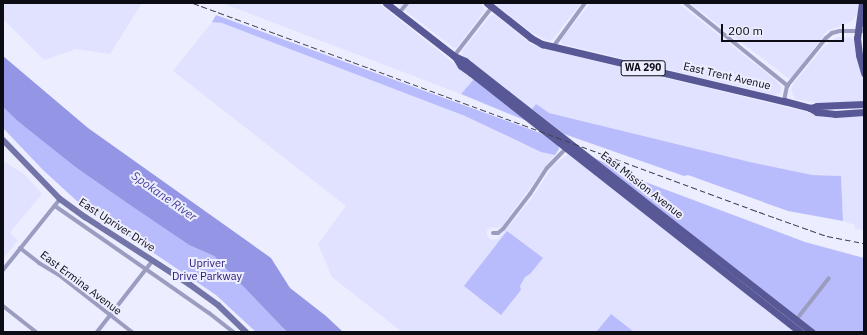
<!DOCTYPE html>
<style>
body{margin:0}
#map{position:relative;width:867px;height:335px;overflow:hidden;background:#ecedff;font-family:"IBM Plex Sans",sans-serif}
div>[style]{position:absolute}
.built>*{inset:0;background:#e0e2ff}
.green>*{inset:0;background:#b9bcfc}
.water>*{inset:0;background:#9496e5}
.street>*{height:4px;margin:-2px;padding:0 2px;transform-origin:2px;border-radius:2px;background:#9b9dc0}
.secondary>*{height:6px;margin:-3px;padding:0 3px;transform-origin:3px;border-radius:3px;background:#7375a8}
.primary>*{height:7px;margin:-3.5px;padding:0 3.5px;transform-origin:3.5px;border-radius:3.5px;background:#585896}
.rail>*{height:1px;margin-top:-0.5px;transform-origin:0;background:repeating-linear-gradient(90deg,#40414c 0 6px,transparent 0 9px)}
span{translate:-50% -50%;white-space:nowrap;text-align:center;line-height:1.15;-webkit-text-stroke:4px #ecedff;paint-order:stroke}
.shield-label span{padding:1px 3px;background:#ecedff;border:1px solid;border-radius:3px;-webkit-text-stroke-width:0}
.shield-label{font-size:10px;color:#0c0c15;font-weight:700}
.street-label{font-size:11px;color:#0c0c15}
.park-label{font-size:11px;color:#271470}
.water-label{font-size:12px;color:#443c98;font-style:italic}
.frame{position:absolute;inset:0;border:4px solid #0c0c15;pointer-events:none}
.scale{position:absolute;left:721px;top:24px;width:123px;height:18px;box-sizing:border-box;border:2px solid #0c0c15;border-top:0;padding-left:5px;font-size:12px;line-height:14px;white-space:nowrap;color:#0c0c15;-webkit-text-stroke:3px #ecedff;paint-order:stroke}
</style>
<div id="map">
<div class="built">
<i style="clip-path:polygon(3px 3px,142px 3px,110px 54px,76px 49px,44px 60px,3px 19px)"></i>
<i style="clip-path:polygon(222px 3px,378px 3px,474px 79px,461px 94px)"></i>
<i style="clip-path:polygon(395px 3px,480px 3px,485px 10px,457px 47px,454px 48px)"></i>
<i style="clip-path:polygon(494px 3px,581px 3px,553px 39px,549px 41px,532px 33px)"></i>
<i style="clip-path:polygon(590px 3px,678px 3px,774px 79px,781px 86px,781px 92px,775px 95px,562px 44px,561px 40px)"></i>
<i style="clip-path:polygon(690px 3px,860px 3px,857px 15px,852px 21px,827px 31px,792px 77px,788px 78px)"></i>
<i style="clip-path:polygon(491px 15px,495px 15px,531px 44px,545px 49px,815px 114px,864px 114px,864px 230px,855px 229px,855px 225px,843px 221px,841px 176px,812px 175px,750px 162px,549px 113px,536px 104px,532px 109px,462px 55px,462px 51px)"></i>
<i style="clip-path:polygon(212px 22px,222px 23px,323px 60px,465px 116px,528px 146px,555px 155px,548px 163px,503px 225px,498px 228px,491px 227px,487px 230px,487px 236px,491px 240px,498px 239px,532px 198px,553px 166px,569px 153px,796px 332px,402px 332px,332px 277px,318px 244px,346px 206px,173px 71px)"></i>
<i style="clip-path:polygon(837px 37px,849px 37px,855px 41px,864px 81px,864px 101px,821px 104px,795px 99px,791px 90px,794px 83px,823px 48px)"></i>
<i style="clip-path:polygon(3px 161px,24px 174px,42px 194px,12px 230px,11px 234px,18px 240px,3px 259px)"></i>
</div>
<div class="green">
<i style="clip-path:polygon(216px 15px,543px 134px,558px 145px,559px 149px,555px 155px,541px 152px,465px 116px,222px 23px,212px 22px)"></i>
<i style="clip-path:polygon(474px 79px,529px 122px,461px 94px)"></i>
<i style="clip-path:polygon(536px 104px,549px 113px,750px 162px,812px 175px,841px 176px,843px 221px,788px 211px,688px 175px,684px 176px,564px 134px,532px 109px)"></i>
<i style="clip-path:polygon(3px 107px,78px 169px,189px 245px,214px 256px,287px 332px,256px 332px,216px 295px,78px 202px,43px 170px,3px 128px)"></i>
<i style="clip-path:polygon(593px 157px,632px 177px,805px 242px,864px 258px,864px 332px,816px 332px)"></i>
<i style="clip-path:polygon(507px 231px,543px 258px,530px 274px,525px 277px,520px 286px,521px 290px,501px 315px,464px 286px)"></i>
<i style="clip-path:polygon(611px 314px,634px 332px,597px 331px)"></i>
</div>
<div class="water">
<i style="clip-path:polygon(3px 56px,88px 128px,271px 258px,290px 288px,326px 316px,343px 332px,287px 332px,214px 256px,189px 245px,133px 207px,78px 169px,19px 122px,3px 107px)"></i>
</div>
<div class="street">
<i style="left:685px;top:3px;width:132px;rotate:38.9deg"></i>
<i style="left:399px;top:13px;width:13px;rotate:-51deg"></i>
<i style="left:553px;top:47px;width:54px;rotate:-54deg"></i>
<i style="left:454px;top:56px;width:62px;rotate:-52.2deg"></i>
<i style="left:784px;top:101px;width:15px;rotate:-79deg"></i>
<i style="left:787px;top:86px;width:62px;rotate:-50.9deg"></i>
<i style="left:826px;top:38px;width:8px;rotate:-40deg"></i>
<i style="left:832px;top:33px;width:8px;rotate:-14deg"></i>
<i style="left:840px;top:31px;width:24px"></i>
<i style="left:55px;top:206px;width:188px;rotate:34.8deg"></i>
<i style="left:209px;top:313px;width:31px;rotate:38deg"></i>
<i style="left:493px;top:233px;width:5px"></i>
<i style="left:498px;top:233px;width:6px;rotate:-39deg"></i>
<i style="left:503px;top:229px;width:44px;rotate:-52.4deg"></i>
<i style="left:530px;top:194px;width:31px;rotate:-57deg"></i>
<i style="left:547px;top:168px;width:28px;rotate:-46deg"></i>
<i style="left:20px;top:248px;width:24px;rotate:38deg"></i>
<i style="left:39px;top:263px;width:23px;rotate:31deg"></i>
<i style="left:59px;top:275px;width:93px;rotate:38deg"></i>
<i style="left:3px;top:270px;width:91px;rotate:-51.2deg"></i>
<i style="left:3px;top:306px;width:42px;rotate:38.2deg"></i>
<i style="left:796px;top:320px;width:53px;rotate:-51.8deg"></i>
<i style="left:97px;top:332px;width:91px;rotate:-52.1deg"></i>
</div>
<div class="secondary">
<i style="left:3px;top:140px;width:82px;rotate:46deg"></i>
<i style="left:60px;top:199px;width:31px;rotate:36deg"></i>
<i style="left:85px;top:217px;width:124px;rotate:32.8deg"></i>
<i style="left:189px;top:284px;width:36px;rotate:36deg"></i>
<i style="left:218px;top:305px;width:39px;rotate:44deg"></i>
</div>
<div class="primary">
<i style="left:386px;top:3px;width:86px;rotate:37.9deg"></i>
<i style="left:454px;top:56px;width:12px;rotate:24deg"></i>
<i style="left:465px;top:61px;width:53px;rotate:38.2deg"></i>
<i style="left:507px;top:94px;width:387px;rotate:38deg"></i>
<i style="left:487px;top:3px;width:56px;rotate:38.5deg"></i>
<i style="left:531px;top:38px;width:13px;rotate:29deg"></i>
<i style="left:542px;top:44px;width:249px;rotate:13.3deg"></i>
<i style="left:784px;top:101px;width:27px;rotate:15deg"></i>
<i style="left:810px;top:108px;width:8px;rotate:30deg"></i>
<i style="left:817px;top:112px;width:18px;rotate:6deg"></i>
<i style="left:835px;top:114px;width:29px;rotate:-4deg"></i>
<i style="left:862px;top:3px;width:35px;rotate:98deg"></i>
<i style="left:857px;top:38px;width:17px;rotate:83deg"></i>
<i style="left:859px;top:55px;width:19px;rotate:74deg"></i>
<i style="left:456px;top:58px;width:9px;rotate:58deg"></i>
<i style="left:461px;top:66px;width:12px;rotate:35deg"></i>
<i style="left:471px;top:73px;width:419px;rotate:38.2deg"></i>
<i style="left:810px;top:108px;width:7px;rotate:-16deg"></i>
<i style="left:817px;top:106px;width:47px;rotate:-2.4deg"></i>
</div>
<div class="rail">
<i style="left:193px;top:3px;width:595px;rotate:20.26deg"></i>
<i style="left:751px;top:209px;width:81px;rotate:19.6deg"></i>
<i style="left:827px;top:236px;width:38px;rotate:11deg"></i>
</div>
<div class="shield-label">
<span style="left:643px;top:68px">WA 290</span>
</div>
<div class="street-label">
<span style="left:727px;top:76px;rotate:13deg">East Trent Avenue</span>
<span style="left:642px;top:185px;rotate:38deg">East Mission Avenue</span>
<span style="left:117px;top:225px;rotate:33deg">East Upriver Drive</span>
<span style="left:81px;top:283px;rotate:37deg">East Ermina Avenue</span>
</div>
<div class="park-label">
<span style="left:207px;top:270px">Upriver<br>Drive Parkway</span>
</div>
<div class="water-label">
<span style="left:164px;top:196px;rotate:35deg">Spokane River</span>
</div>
<div class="frame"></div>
<div class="scale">200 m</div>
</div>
